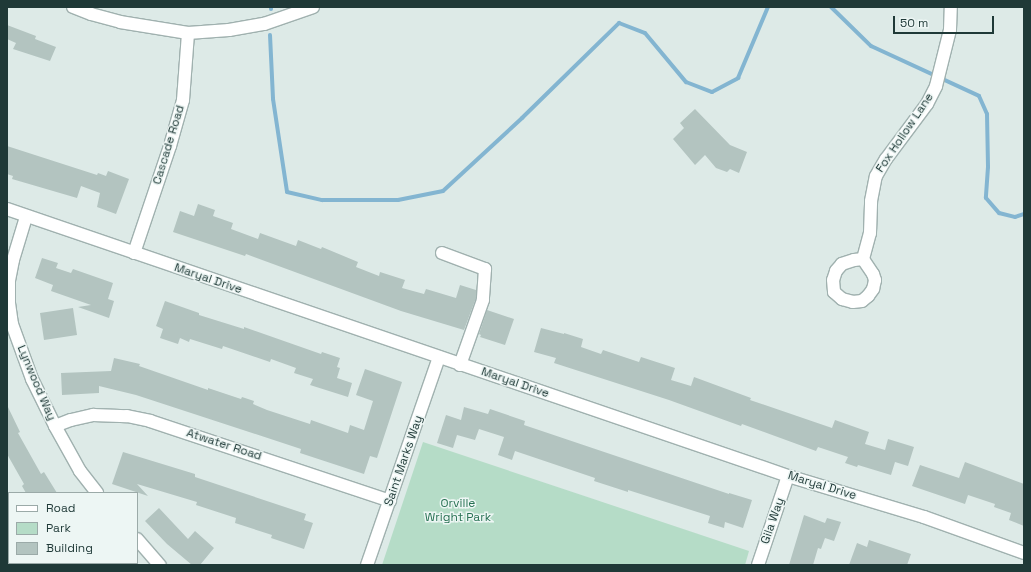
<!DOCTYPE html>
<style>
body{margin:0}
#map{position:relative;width:1031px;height:572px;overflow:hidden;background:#ddeae7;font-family:"Space Grotesk",sans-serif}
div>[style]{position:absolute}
.green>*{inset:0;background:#b5dcc7}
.stream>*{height:4px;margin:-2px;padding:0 2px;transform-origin:2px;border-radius:2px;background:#83b5d1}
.building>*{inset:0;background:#b3c4c0}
.roads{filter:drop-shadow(1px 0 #a0b1af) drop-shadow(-1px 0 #a0b1af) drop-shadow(0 1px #a0b1af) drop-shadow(0 -1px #a0b1af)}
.minor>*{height:12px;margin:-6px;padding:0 6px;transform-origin:6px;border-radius:6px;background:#fff}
span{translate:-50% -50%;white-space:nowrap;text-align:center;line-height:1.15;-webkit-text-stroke:3px #edf6f4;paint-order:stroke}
.street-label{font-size:12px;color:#1f3937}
.park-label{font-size:12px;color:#287153}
.frame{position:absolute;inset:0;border:8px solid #1f3937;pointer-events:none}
.legend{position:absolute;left:8px;top:492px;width:130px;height:72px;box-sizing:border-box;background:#edf6f4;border:1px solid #9baaa8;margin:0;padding:5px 7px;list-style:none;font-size:12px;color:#1f3937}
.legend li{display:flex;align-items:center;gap:8px;height:20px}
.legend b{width:20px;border:1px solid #9baaa8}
.scale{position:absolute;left:893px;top:16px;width:101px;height:18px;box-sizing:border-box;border:2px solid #1f3937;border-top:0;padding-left:5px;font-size:12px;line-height:14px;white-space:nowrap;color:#1f3937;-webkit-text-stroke:3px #edf6f4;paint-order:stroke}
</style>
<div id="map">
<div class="green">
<i style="clip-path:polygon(423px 442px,749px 551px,745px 565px,382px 565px)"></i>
</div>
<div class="stream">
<i style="left:831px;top:7px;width:56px;rotate:44.3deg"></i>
<i style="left:871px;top:46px;width:119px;rotate:24.8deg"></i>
<i style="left:979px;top:96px;width:20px;rotate:66deg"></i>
<i style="left:987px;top:114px;width:53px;rotate:88.9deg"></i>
<i style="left:988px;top:167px;width:31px;rotate:94deg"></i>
<i style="left:986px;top:198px;width:20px;rotate:49deg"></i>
<i style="left:999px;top:213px;width:16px;rotate:14deg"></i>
<i style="left:1015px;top:217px;width:9px;rotate:-18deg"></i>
<i style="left:271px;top:9px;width:2px;rotate:-90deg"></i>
<i style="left:270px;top:35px;width:64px;rotate:87.3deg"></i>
<i style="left:273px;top:99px;width:94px;rotate:81.4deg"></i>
<i style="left:287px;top:192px;width:36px;rotate:13deg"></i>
<i style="left:322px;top:200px;width:76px"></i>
<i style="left:398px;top:200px;width:46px;rotate:-11.3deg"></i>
<i style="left:443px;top:191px;width:108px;rotate:-42.7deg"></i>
<i style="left:522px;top:118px;width:136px;rotate:-44.4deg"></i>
<i style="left:619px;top:23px;width:28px;rotate:21deg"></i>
<i style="left:645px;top:33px;width:64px;rotate:50.1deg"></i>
<i style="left:686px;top:82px;width:28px;rotate:21deg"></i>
<i style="left:712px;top:92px;width:30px;rotate:-28deg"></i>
<i style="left:738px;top:78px;width:77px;rotate:-67.1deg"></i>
</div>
<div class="building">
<i style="clip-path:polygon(7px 25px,36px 36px,35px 39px,56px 47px,50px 61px,13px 49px,16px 43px,7px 39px)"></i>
<i style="clip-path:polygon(695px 109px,730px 145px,747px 152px,739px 173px,730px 169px,727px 172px,716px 168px,705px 155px,695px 165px,673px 139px,684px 128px,680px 123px)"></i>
<i style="clip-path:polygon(7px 146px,97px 175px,98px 173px,106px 176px,108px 171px,129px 179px,116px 214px,97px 207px,100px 193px,81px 186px,77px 198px,12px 179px,13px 176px,7px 174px)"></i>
<i style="clip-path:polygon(198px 204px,215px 210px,213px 216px,233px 223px,231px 229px,258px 239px,260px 233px,296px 246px,298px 240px,321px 249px,322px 247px,358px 262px,356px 267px,379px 276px,380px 272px,405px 280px,402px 288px,424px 294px,426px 289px,456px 298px,460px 285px,476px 290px,476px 298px,464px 330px,401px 311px,246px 254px,245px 256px,173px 232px,180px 211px,194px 216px)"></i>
<i style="clip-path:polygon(42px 258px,58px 263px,56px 268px,71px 273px,73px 269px,113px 283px,108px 299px,114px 301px,109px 318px,78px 307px,91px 305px,51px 291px,53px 285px,35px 278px)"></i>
<i style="clip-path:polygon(165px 301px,199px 313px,199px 315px,244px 329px,244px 327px,321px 354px,322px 352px,340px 358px,337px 367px,340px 368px,337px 378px,352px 383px,348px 397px,310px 385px,313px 379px,294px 373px,296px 368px,271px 359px,270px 362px,223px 346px,222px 349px,190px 339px,189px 342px,180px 338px,178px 344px,160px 338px,163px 329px,156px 326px)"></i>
<i style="clip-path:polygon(73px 308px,77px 335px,44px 340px,40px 313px)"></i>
<i style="clip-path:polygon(487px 310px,514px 319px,505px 345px,480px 337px,481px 335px,479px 334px)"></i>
<i style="clip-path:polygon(541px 328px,564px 334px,564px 333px,583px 339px,581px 347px,601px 354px,603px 350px,639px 362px,641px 357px,675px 368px,671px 380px,691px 386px,694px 377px,751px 398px,750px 400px,832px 428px,835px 420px,869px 432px,865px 444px,885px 450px,888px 439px,914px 447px,908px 466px,895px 462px,891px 475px,858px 465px,857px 467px,845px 463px,848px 457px,818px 447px,816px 451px,742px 424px,741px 426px,669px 400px,554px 363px,556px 358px,534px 352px)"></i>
<i style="clip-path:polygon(114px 358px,140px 364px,139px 366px,208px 390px,208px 388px,241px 399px,242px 397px,254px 401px,253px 404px,267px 410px,310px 424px,311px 420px,348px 433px,350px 425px,364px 430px,373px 401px,356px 395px,365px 369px,402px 382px,377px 458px,370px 456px,364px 474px,300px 453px,301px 449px,136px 395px,99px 386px,99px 393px,62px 395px,61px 373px,111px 371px)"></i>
<i style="clip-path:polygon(7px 405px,20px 432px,18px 433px,41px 474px,44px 472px,57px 493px,26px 493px,22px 486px,24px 484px,7px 454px)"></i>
<i style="clip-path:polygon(464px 407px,488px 414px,490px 409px,525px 421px,524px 425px,729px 494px,729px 493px,752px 500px,743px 528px,725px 522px,724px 528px,708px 523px,710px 516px,628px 490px,628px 492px,594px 481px,595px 478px,515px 451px,512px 460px,498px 455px,504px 437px,479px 429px,475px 440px,457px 435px,453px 448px,437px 443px,446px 415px,461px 420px)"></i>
<i style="clip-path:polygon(123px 452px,195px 474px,195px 477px,306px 514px,304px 520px,313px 523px,304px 549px,271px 538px,272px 535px,235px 523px,236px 518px,196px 505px,197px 502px,137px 484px,148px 496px,112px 484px)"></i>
<i style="clip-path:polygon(965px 462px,1024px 484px,1024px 526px,1009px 520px,1011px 513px,994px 507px,995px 504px,968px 495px,965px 504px,912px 486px,920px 465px,959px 478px)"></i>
<i style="clip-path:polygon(159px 508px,188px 539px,195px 531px,214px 548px,200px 565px,192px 565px,167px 544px,145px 521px)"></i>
<i style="clip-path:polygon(804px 515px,825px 523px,827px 518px,841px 522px,834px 541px,825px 538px,821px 549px,818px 548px,813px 565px,789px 565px)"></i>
<i style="clip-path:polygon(869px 540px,911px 554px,907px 565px,849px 565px,857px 543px,867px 547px)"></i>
</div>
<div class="roads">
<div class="minor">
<i style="left:73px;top:7px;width:19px;rotate:21deg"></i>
<i style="left:91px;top:14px;width:30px;rotate:15deg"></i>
<i style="left:120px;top:22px;width:69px;rotate:9.2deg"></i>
<i style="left:188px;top:33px;width:41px;rotate:-4.2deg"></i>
<i style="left:229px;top:30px;width:36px;rotate:-10deg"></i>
<i style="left:264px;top:24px;width:52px;rotate:-19.1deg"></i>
<i style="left:7px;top:209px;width:825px;rotate:18.87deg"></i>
<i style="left:788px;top:476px;width:142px;rotate:16.8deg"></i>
<i style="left:924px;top:517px;width:106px;rotate:19.8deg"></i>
<i style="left:26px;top:217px;width:45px;rotate:106.8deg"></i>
<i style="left:13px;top:260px;width:21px;rotate:101deg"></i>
<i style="left:9px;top:281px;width:22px;rotate:90deg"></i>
<i style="left:9px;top:303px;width:21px;rotate:82deg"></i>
<i style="left:12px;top:324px;width:59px;rotate:70deg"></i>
<i style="left:32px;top:379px;width:52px;rotate:63.9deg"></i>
<i style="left:55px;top:426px;width:51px;rotate:60.9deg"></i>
<i style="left:80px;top:471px;width:28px;rotate:52deg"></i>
<i style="left:134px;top:253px;width:113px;rotate:-71.4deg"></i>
<i style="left:170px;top:146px;width:48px;rotate:-74.2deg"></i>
<i style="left:183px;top:100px;width:67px;rotate:-85.7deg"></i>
<i style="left:442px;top:253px;width:46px;rotate:20.4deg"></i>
<i style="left:485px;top:269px;width:31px;rotate:94deg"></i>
<i style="left:483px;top:300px;width:69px;rotate:109.5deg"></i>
<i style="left:863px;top:259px;width:9px;rotate:174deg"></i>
<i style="left:854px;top:260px;width:13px;rotate:162deg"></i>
<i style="left:842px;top:264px;width:9px;rotate:131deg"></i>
<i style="left:836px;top:271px;width:9px;rotate:108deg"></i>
<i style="left:833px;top:280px;width:12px;rotate:85deg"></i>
<i style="left:834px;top:292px;width:11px;rotate:41deg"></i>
<i style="left:842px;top:299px;width:11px;rotate:15deg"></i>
<i style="left:853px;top:302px;width:9px;rotate:-6deg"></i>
<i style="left:862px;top:301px;width:8px;rotate:-40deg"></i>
<i style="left:868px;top:296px;width:9px;rotate:-54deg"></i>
<i style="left:873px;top:289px;width:9px;rotate:-77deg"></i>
<i style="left:875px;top:280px;width:6px;rotate:-108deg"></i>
<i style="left:873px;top:274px;width:18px;rotate:-124deg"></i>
<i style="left:863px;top:259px;width:27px;rotate:-75deg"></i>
<i style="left:870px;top:233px;width:32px;rotate:-88deg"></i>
<i style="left:871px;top:201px;width:25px;rotate:-79deg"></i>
<i style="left:876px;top:176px;width:20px;rotate:-60deg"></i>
<i style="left:886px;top:159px;width:69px;rotate:-53.3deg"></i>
<i style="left:927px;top:104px;width:20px;rotate:-63deg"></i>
<i style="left:936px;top:86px;width:58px;rotate:-76deg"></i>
<i style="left:950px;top:30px;width:23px;rotate:-88deg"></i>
<i style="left:55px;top:426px;width:17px;rotate:-21deg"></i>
<i style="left:71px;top:420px;width:23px;rotate:-13deg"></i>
<i style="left:93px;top:415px;width:34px;rotate:2deg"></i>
<i style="left:127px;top:416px;width:24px;rotate:12deg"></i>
<i style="left:150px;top:421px;width:253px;rotate:18.4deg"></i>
<i style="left:137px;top:539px;width:35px;rotate:49deg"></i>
<i style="left:367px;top:565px;width:220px;rotate:-70.9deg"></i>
<i style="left:758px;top:565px;width:94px;rotate:-71.4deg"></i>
</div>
</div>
<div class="street-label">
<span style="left:905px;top:133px;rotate:-56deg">Fox Hollow Lane</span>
<span style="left:169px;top:145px;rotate:-73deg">Cascade Road</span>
<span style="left:208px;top:279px;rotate:19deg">Maryal Drive</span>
<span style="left:36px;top:383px;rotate:67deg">Lynwood Way</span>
<span style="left:515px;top:383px;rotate:19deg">Maryal Drive</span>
<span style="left:224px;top:445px;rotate:18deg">Atwater Road</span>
<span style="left:404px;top:461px;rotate:-71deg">Saint Marks Way</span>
<span style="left:822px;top:486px;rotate:17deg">Maryal Drive</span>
<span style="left:773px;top:521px;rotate:-71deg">Gila Way</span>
</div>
<div class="park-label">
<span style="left:458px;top:511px">Orville<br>Wright Park</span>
</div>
<div class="frame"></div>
<ul class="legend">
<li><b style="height:5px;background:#fff"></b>Road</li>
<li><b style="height:11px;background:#b5dcc7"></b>Park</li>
<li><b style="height:11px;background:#b3c4c0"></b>Building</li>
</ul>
<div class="scale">50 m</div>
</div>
